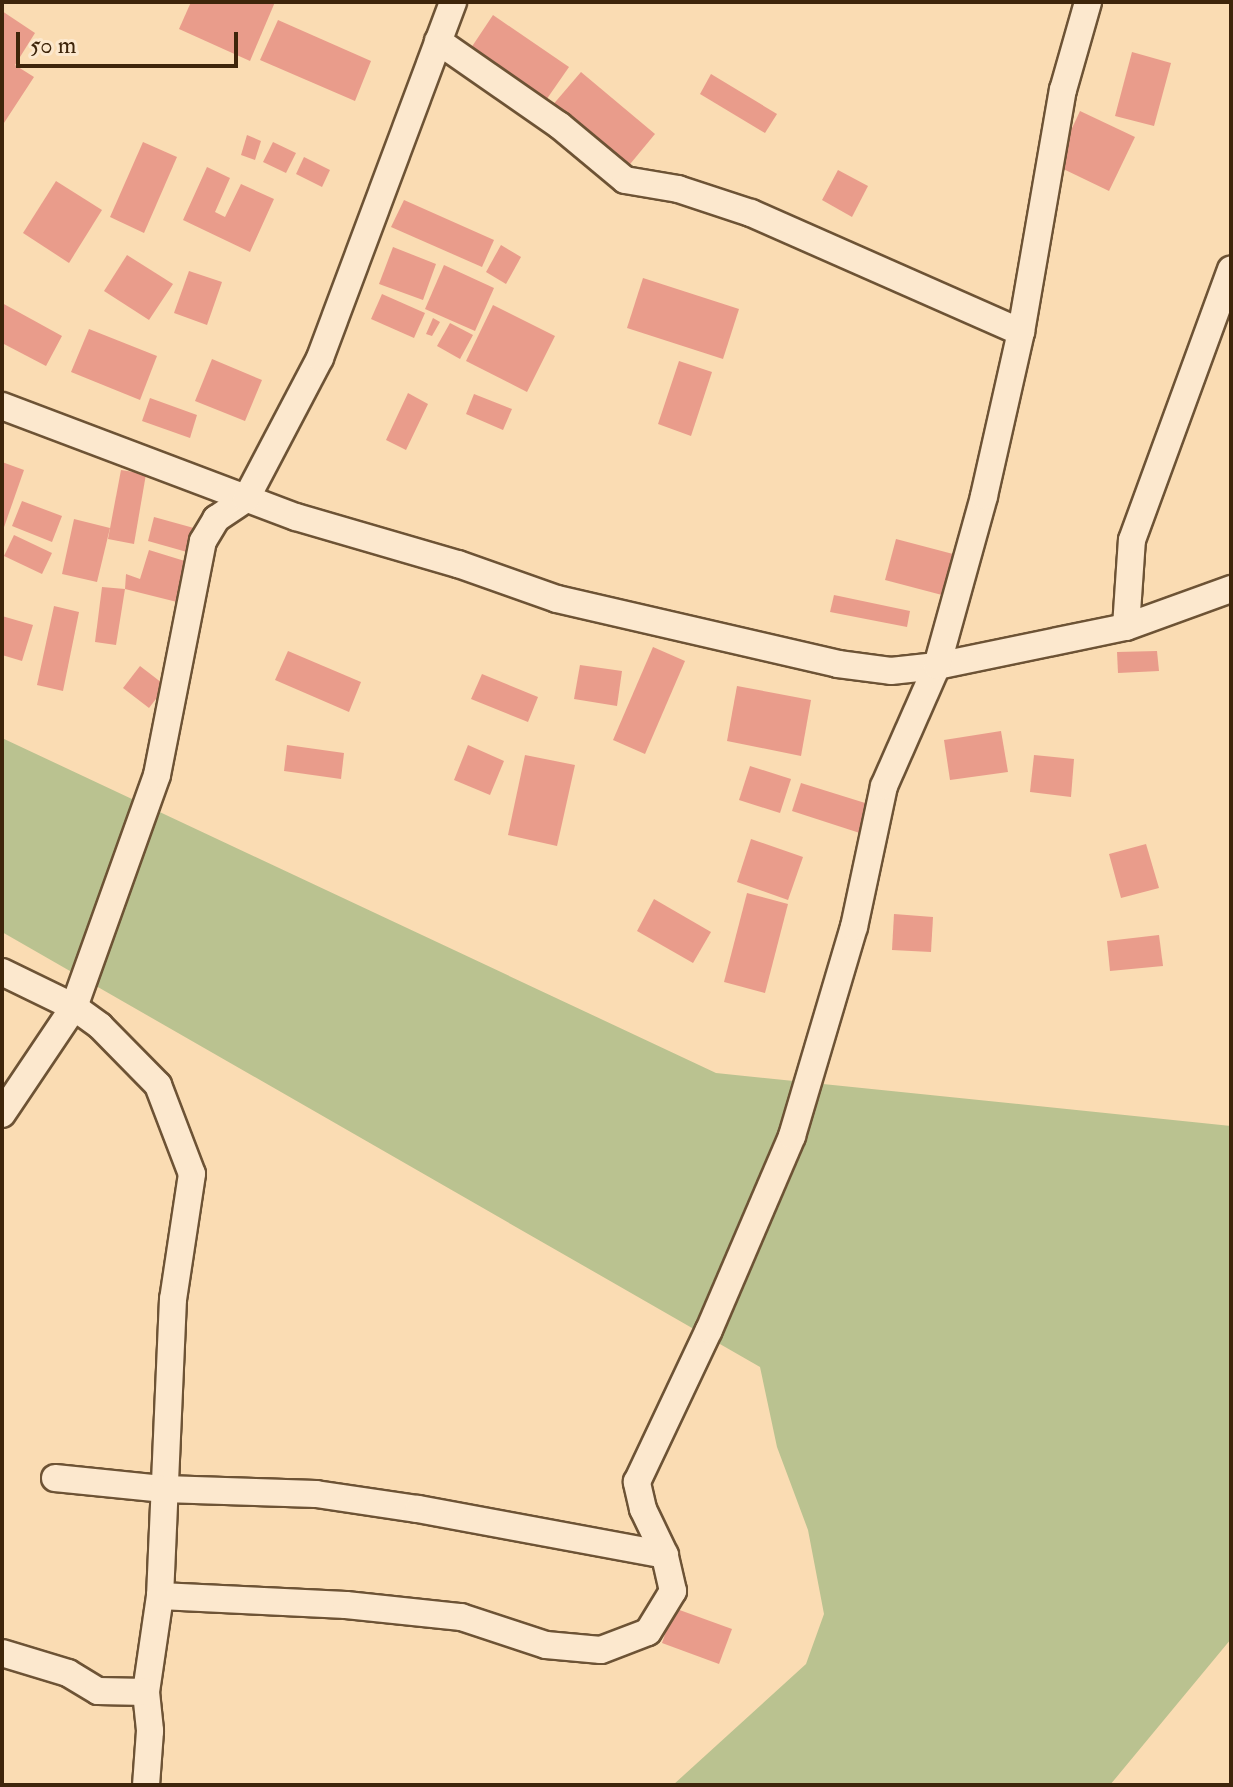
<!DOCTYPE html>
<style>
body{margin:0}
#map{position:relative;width:1233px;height:1787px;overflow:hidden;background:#fadcb3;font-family:"IM FELL Double Pica",serif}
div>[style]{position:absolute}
.green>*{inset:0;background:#bac290}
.building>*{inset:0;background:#e99c8b}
.roads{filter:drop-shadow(2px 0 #6d5335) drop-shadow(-2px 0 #6d5335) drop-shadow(0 2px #6d5335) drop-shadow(0 -2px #6d5335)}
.street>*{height:26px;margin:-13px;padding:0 13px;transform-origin:13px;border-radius:13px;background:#fce8ce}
span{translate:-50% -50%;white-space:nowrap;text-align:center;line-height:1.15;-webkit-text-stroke:8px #fce8ce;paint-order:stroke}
.frame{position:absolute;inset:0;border:4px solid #3e250b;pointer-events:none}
.scale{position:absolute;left:16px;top:32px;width:222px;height:36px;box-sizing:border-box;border:4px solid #3e250b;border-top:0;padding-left:10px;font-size:24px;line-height:28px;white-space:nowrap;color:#3e250b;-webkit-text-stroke:6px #fce8ce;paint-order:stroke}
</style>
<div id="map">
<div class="green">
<i style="clip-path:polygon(2px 738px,716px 1073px,1231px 1126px,1231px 1639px,1110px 1785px,673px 1785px,806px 1664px,824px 1614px,808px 1530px,777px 1447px,760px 1367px,2px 932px)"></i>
</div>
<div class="building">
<i style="clip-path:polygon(191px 2px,275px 2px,250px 61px,179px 29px)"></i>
<i style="clip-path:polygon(2px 11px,35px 33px,15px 65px,34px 77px,2px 126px)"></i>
<i style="clip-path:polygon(493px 15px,569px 67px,544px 103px,469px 51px)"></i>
<i style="clip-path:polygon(278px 20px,371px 61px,355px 101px,260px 60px)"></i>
<i style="clip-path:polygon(1132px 52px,1171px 63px,1154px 126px,1115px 116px)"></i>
<i style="clip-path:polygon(581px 72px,655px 134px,626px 169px,551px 107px)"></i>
<i style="clip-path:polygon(711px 74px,777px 114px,765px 133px,700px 94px)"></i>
<i style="clip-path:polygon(1080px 111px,1135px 137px,1109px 191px,1055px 165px)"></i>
<i style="clip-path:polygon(247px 135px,261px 141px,255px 160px,241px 155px)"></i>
<i style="clip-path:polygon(143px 142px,177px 157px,144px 233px,110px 217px)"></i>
<i style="clip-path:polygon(273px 142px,296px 153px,286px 173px,263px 162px)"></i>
<i style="clip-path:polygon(304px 157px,330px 170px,322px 187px,296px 174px)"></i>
<i style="clip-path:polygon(207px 167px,230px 178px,215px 212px,225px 217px,241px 184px,274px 199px,250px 252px,183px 220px)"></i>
<i style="clip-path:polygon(838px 170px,868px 186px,852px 217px,822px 200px)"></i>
<i style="clip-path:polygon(56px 181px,102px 210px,69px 263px,23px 233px)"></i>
<i style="clip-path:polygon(404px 200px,494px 240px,482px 267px,391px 227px)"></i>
<i style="clip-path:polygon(501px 245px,521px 257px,506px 284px,486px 272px)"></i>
<i style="clip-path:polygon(393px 247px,436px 264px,423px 300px,379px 284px)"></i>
<i style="clip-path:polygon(127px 255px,173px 284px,149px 320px,104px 291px)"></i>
<i style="clip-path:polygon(444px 265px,494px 288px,475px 331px,425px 309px)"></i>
<i style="clip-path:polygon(189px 271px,222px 282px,207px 325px,174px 313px)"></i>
<i style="clip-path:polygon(643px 278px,739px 309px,723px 359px,627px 328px)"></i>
<i style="clip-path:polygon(382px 294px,425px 313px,414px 338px,371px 319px)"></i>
<i style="clip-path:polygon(2px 303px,62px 336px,46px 366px,2px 343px)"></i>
<i style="clip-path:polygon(493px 305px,555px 336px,527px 392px,466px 361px)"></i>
<i style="clip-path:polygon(433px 318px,440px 322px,432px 336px,426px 334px)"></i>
<i style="clip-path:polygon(450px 323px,473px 335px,460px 359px,437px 346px)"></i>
<i style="clip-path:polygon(89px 329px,157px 356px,140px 400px,71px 372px)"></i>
<i style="clip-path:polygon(212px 359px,262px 380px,245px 421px,195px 401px)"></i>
<i style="clip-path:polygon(679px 361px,712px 372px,691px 436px,658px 424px)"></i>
<i style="clip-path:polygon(408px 393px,428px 404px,406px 450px,386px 440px)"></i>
<i style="clip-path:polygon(474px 394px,512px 409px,503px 430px,466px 414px)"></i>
<i style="clip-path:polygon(150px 398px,197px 415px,190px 438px,142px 421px)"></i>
<i style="clip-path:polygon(2px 462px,24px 470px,2px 533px)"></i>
<i style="clip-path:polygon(121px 470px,146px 474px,134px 544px,108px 539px)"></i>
<i style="clip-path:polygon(22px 501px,62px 516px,52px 542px,12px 526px)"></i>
<i style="clip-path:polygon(154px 517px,201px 530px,194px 554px,148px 541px)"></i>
<i style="clip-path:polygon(74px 519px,110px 528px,97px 582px,62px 574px)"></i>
<i style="clip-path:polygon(14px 535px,52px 553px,42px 574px,4px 556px)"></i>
<i style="clip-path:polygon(896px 539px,953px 554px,942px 595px,885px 580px)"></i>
<i style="clip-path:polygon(149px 550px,188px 562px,177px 602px,125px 589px,126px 574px,140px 579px)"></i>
<i style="clip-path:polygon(102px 587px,125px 589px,116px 645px,95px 642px)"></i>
<i style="clip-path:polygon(834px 595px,910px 611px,907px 627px,830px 612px)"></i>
<i style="clip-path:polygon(54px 606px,79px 612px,63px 691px,37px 685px)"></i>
<i style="clip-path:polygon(2px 616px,33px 625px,22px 661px,2px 655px)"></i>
<i style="clip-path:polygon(653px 647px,685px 661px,645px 754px,613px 740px)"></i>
<i style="clip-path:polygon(288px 651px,361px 682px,349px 712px,275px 680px)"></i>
<i style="clip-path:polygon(1157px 651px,1159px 671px,1118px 673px,1117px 652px)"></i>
<i style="clip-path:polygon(580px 665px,622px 671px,617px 706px,574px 699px)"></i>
<i style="clip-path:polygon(140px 666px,166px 686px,149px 708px,123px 688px)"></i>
<i style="clip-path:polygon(482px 674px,538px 697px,528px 722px,471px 699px)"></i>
<i style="clip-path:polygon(737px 686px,811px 700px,801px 756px,727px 741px)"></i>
<i style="clip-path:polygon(1001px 731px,1008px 772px,950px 780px,944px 740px)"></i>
<i style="clip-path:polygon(287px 745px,344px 753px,341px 779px,284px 771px)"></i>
<i style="clip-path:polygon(468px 745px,504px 761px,490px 795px,454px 780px)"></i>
<i style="clip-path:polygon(525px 755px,575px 765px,557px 846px,508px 835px)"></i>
<i style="clip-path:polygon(1034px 755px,1074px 759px,1071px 797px,1030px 792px)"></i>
<i style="clip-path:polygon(750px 766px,791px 779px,780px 813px,739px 800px)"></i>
<i style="clip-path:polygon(801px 783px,878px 807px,869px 836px,792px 811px)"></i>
<i style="clip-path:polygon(751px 839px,803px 857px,788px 900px,737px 882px)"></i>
<i style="clip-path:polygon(1146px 844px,1159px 888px,1121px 898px,1109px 854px)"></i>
<i style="clip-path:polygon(747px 893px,788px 904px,765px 993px,724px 982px)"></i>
<i style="clip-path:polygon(654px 899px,711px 932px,693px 963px,637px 931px)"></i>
<i style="clip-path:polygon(894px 914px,933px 917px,931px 952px,892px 950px)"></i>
<i style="clip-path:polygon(1159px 935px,1163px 966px,1110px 971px,1107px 941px)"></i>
<i style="clip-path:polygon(674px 1608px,732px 1629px,719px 1664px,662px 1643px)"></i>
</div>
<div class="roads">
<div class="street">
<i style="left:438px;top:41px;width:147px;rotate:34.8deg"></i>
<i style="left:559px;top:125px;width:86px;rotate:39.8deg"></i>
<i style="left:625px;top:180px;width:54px;rotate:9.6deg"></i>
<i style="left:678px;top:189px;width:77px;rotate:18.2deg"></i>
<i style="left:751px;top:213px;width:295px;rotate:23.8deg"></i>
<i style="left:2px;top:406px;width:314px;rotate:20.7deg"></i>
<i style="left:296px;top:517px;width:169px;rotate:16.2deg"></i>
<i style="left:458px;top:564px;width:105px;rotate:19.5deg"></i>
<i style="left:557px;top:599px;width:288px;rotate:13deg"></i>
<i style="left:838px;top:664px;width:53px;rotate:7.5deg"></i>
<i style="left:891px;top:671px;width:46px;rotate:-6.2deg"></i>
<i style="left:937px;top:666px;width:193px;rotate:-11.7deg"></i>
<i style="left:1126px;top:627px;width:112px;rotate:-19.9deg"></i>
<i style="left:1126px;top:627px;width:87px;rotate:-86.1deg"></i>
<i style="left:1132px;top:540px;width:288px;rotate:-69.9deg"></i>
<i style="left:2px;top:972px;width:80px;rotate:25.9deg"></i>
<i style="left:74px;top:1007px;width:32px;rotate:36deg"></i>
<i style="left:100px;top:1026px;width:83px;rotate:45.5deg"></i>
<i style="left:158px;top:1085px;width:95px;rotate:69.1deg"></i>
<i style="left:192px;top:1174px;width:126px;rotate:98.6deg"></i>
<i style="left:173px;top:1299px;width:297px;rotate:92.5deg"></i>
<i style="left:160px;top:1596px;width:97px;rotate:98.3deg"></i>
<i style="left:146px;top:1692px;width:39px;rotate:84deg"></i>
<i style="left:150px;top:1731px;width:54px;rotate:94.2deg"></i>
<i style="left:2px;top:1114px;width:129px;rotate:-56.1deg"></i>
<i style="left:74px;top:1007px;width:246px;rotate:-70.3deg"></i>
<i style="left:157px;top:775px;width:238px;rotate:-78.9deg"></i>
<i style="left:203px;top:541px;width:26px;rotate:-59deg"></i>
<i style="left:216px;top:519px;width:36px;rotate:-34deg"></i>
<i style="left:246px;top:499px;width:159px;rotate:-62.3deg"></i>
<i style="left:320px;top:358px;width:380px;rotate:-69.5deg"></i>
<i style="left:55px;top:1478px;width:110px;rotate:5.8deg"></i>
<i style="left:164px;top:1489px;width:152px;rotate:1.9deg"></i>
<i style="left:316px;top:1494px;width:103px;rotate:8.4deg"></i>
<i style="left:418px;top:1509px;width:251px;rotate:10.5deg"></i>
<i style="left:160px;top:1596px;width:186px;rotate:2.8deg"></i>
<i style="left:346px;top:1605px;width:116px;rotate:6deg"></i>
<i style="left:461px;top:1617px;width:89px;rotate:18.2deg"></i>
<i style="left:546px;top:1645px;width:55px;rotate:5.2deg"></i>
<i style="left:601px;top:1650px;width:50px;rotate:-21deg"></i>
<i style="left:648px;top:1632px;width:48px;rotate:-58.6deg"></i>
<i style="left:673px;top:1591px;width:37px;rotate:-103deg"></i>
<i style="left:665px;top:1555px;width:51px;rotate:-115.6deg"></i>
<i style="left:643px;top:1509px;width:28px;rotate:-103deg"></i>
<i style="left:637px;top:1482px;width:168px;rotate:-64.7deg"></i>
<i style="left:709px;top:1330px;width:211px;rotate:-66.8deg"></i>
<i style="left:792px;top:1136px;width:218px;rotate:-73.5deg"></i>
<i style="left:854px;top:927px;width:144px;rotate:-78deg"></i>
<i style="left:884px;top:786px;width:131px;rotate:-66.2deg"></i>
<i style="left:937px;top:666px;width:176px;rotate:-74.5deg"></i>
<i style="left:984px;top:496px;width:168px;rotate:-77.3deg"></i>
<i style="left:1021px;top:332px;width:246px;rotate:-80.2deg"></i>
<i style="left:1063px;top:90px;width:91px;rotate:-74.1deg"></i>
<i style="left:2px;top:1653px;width:69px;rotate:16.9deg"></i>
<i style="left:68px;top:1673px;width:35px;rotate:31deg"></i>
<i style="left:98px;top:1691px;width:48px;rotate:1.2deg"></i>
</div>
</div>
<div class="frame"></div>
<div class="scale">50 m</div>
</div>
